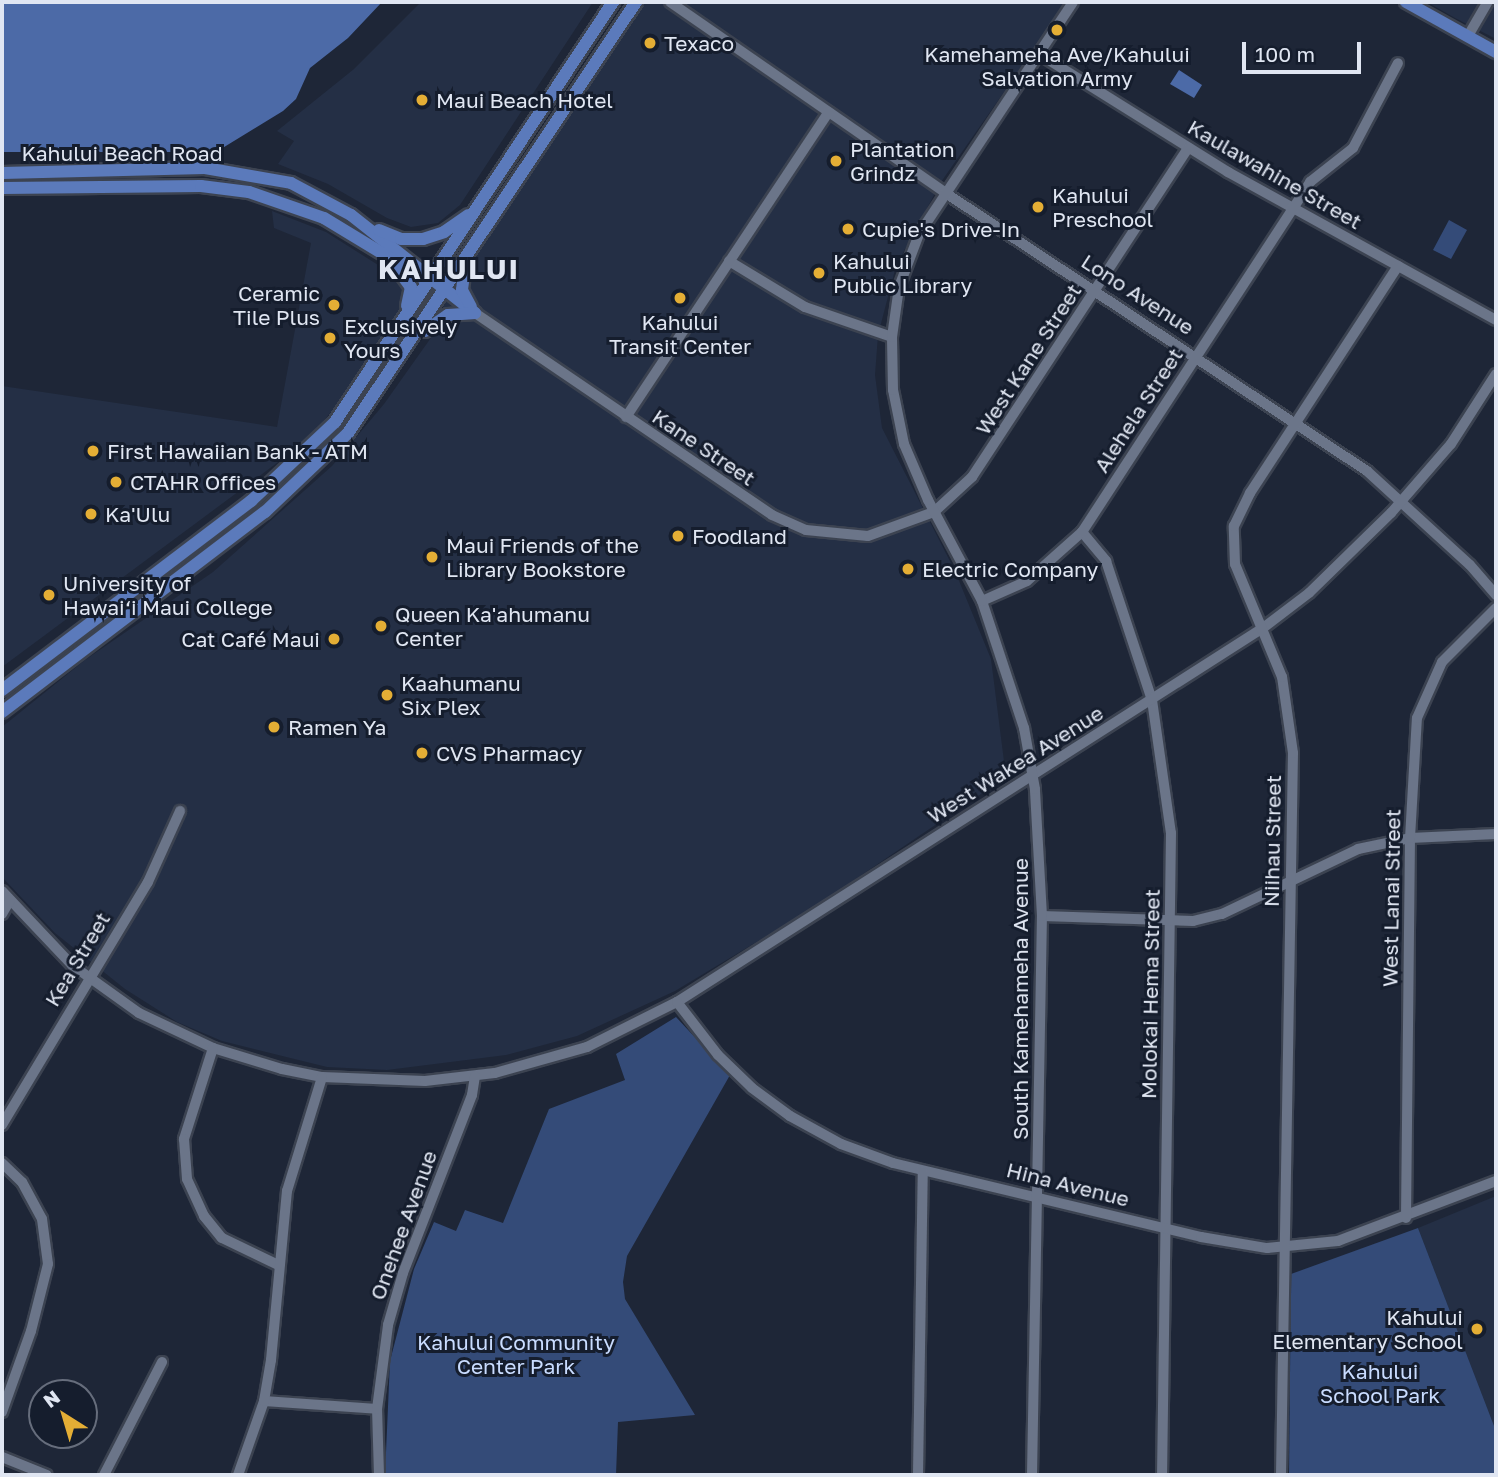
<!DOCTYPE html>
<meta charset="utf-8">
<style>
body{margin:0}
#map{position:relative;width:1498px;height:1477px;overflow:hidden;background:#1e2637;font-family:"Golos Text",sans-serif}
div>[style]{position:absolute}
.built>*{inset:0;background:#242f45}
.green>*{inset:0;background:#344b78}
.water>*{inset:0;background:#4c6aa7}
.roads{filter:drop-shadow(2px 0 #3c4351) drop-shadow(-2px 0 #3c4351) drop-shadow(0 2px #3c4351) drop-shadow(0 -2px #3c4351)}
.minor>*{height:10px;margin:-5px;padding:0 5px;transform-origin:5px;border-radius:5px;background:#6b7589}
.major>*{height:12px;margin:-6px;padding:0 6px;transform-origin:6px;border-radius:6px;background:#5b7abb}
.dots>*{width:19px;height:19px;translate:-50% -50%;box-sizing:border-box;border:4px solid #151d2d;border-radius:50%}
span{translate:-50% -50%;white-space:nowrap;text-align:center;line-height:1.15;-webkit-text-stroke:6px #151d2d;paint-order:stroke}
.poi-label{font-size:21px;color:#e0e6f2}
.left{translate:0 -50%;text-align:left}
.right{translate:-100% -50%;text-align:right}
.street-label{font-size:21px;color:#e0e6f2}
.park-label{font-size:21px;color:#c9dcff}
.district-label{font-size:28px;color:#e0e6f2;font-weight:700;letter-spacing:2px}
.frame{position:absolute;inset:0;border:4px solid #e0e6f2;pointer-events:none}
.north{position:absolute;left:28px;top:1379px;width:70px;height:70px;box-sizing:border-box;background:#151d2d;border:2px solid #666d7c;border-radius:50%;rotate:323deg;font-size:19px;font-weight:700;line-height:28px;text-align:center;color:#e0e6f2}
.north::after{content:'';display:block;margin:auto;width:24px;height:32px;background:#e4ae35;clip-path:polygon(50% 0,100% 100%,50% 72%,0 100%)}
.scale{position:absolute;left:1242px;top:42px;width:119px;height:32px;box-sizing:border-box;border:4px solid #e0e6f2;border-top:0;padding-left:9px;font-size:21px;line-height:24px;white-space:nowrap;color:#e0e6f2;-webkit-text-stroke:5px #151d2d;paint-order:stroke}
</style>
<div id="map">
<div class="built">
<i style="clip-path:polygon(421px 2px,593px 2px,460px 205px,438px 223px,411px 227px,387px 218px,328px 184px,278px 164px,294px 141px,277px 131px,354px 69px)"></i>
<i style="clip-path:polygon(636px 2px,1067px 2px,941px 182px,896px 266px,878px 335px,875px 375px,882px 428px,955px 571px,991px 659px,1006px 777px,810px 910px,675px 991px,577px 1036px,506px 1055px,387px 1070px,327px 1067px,222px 1041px,177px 1022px,125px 989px,55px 933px,2px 877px,2px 727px,85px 660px,213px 572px,332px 466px,384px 404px,440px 325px,446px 291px)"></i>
<i style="clip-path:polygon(1427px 2px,1496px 2px,1496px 39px,1455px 18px)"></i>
<i style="clip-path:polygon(272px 211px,326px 232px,397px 277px,406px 291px,405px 301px,344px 396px,308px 440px,2px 667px,2px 386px,277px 427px,311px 243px,274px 228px)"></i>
<i style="clip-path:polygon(1496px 1196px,1496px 1431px,1418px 1228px)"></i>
</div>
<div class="green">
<i style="clip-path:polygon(1449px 220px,1467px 230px,1451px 259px,1433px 250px)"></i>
<i style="clip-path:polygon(676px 1017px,730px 1075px,627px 1256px,623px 1282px,625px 1299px,695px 1415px,618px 1422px,616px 1475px,385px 1475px,390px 1361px,414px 1269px,434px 1222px,456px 1231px,465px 1210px,503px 1223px,549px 1109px,625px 1080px,616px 1054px)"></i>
<i style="clip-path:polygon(1418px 1228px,1496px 1431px,1496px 1475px,1289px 1475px,1291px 1274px)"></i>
</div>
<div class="water">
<i style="clip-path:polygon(2px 2px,382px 2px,348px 38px,310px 68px,296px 99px,283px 111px,216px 152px,2px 152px)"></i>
<i style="clip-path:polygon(1179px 70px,1202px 85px,1194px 98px,1170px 84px)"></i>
</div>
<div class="roads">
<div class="minor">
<i style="left:670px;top:2px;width:333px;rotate:34.7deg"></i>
<i style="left:944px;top:192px;width:507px;rotate:33.41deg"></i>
<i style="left:1367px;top:471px;width:139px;rotate:42.4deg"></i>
<i style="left:1470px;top:565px;width:40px;rotate:49deg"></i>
<i style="left:1468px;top:36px;width:39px;rotate:-60deg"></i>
<i style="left:1039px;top:54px;width:223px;rotate:32deg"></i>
<i style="left:1228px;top:172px;width:306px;rotate:28.9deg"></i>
<i style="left:729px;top:261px;width:89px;rotate:31.2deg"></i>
<i style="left:805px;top:307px;width:92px;rotate:19deg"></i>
<i style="left:475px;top:313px;width:359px;rotate:34.2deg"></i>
<i style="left:772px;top:515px;width:37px;rotate:24deg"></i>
<i style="left:806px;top:530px;width:62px;rotate:5.5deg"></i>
<i style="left:868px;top:536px;width:70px;rotate:-20deg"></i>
<i style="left:934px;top:512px;width:52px;rotate:-42.6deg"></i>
<i style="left:972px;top:477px;width:394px;rotate:-56.7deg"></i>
<i style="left:626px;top:417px;width:366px;rotate:-56.4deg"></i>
<i style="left:1082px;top:532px;width:38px;rotate:50deg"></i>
<i style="left:1106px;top:561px;width:146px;rotate:71.7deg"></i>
<i style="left:1152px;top:700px;width:134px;rotate:81.9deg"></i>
<i style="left:1171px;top:833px;width:642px;rotate:90.8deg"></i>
<i style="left:982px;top:601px;width:49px;rotate:-24deg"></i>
<i style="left:1027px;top:581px;width:74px;rotate:-41.7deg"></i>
<i style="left:1082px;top:532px;width:418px;rotate:-56.9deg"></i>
<i style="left:1310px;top:182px;width:55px;rotate:-38.3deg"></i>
<i style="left:1353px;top:148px;width:96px;rotate:-62.1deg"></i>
<i style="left:2px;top:891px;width:102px;rotate:46.6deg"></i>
<i style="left:72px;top:965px;width:82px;rotate:35.6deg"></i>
<i style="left:139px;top:1013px;width:82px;rotate:25.3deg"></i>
<i style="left:213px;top:1048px;width:72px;rotate:16.9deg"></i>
<i style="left:282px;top:1069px;width:41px;rotate:11.3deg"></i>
<i style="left:322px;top:1077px;width:103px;rotate:2.2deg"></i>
<i style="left:425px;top:1081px;width:70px;rotate:-6.5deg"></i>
<i style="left:495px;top:1073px;width:96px;rotate:-15.8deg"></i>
<i style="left:587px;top:1047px;width:101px;rotate:-26.6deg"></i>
<i style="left:677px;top:1002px;width:695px;rotate:-32.55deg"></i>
<i style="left:1263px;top:628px;width:58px;rotate:-37.3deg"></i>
<i style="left:1309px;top:593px;width:115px;rotate:-44.3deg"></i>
<i style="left:1391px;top:513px;width:91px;rotate:-49deg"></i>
<i style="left:1451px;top:444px;width:83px;rotate:-57.3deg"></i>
<i style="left:2px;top:914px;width:16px;rotate:-60deg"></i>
<i style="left:1042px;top:916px;width:151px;rotate:1.9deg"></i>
<i style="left:1193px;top:921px;width:30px;rotate:-14deg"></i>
<i style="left:1222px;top:914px;width:151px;rotate:-25.5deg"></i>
<i style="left:1358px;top:849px;width:53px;rotate:-11.9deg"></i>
<i style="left:1410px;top:838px;width:86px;rotate:-2.7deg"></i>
<i style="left:677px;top:1002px;width:67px;rotate:52.3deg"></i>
<i style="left:718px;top:1055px;width:47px;rotate:44.1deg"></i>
<i style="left:752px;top:1088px;width:47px;rotate:36.4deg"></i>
<i style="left:790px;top:1116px;width:58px;rotate:28.8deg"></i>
<i style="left:841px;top:1144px;width:55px;rotate:20.1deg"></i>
<i style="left:893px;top:1163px;width:317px;rotate:13.5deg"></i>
<i style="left:1201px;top:1237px;width:67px;rotate:9.5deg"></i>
<i style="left:1267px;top:1248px;width:71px;rotate:-5.6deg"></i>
<i style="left:1338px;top:1241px;width:169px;rotate:-20.8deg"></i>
<i style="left:213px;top:1048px;width:96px;rotate:107.7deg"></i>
<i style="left:184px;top:1139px;width:40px;rotate:85.7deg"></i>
<i style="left:187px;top:1179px;width:41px;rotate:65.3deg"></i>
<i style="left:204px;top:1216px;width:28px;rotate:51deg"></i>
<i style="left:222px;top:1238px;width:62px;rotate:25.7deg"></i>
<i style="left:2px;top:1125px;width:283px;rotate:-59deg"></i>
<i style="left:148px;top:882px;width:78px;rotate:-65.7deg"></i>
<i style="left:2px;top:1163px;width:28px;rotate:44deg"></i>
<i style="left:22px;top:1182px;width:42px;rotate:61.6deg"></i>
<i style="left:42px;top:1219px;width:45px;rotate:82.4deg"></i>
<i style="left:48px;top:1264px;width:69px;rotate:104.2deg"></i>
<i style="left:31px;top:1331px;width:86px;rotate:109.7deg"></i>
<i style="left:1406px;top:1218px;width:380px;rotate:-89.4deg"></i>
<i style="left:1410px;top:838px;width:120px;rotate:-86.7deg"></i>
<i style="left:1417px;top:718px;width:61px;rotate:-65.9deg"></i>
<i style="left:1442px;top:662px;width:76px;rotate:-45deg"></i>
<i style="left:264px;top:1401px;width:113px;rotate:4deg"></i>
<i style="left:2px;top:1457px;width:48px;rotate:21.8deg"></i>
<i style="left:104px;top:1475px;width:127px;rotate:-62.8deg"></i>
<i style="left:238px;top:1475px;width:78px;rotate:-70.6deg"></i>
<i style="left:264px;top:1401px;width:42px;rotate:-80.3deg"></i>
<i style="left:271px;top:1360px;width:170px;rotate:-84.6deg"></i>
<i style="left:287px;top:1191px;width:119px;rotate:-72.9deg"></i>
<i style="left:379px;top:1475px;width:66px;rotate:-91.7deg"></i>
<i style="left:377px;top:1409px;width:85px;rotate:-82.5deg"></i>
<i style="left:388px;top:1325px;width:54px;rotate:-73.9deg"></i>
<i style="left:403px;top:1273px;width:191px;rotate:-68.8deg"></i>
<i style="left:472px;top:1095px;width:19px;rotate:-81deg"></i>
<i style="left:918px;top:1475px;width:304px;rotate:-89.1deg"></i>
<i style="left:1032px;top:1475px;width:559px;rotate:-88.98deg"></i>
<i style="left:1042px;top:916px;width:127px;rotate:-93.2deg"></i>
<i style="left:1035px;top:789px;width:62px;rotate:-100.2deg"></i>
<i style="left:1024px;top:728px;width:134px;rotate:-108.3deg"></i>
<i style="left:982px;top:601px;width:115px;rotate:-118.1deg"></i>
<i style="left:928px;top:500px;width:61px;rotate:-113.2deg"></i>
<i style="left:904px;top:444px;width:55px;rotate:-101.5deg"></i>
<i style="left:893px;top:390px;width:53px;rotate:-91.1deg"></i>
<i style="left:892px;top:337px;width:50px;rotate:-82deg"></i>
<i style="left:899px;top:287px;width:57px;rotate:-69.3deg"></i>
<i style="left:919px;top:234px;width:278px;rotate:-56.4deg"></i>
<i style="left:1281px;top:1475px;width:722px;rotate:-89.05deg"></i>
<i style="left:1293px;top:753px;width:77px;rotate:-98.2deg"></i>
<i style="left:1282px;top:677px;width:122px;rotate:-112.6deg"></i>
<i style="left:1235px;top:564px;width:38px;rotate:-92deg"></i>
<i style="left:1234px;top:526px;width:37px;rotate:-64deg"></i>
<i style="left:1250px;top:493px;width:271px;rotate:-56.9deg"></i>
</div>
<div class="major">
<i style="left:1406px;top:2px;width:103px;rotate:29.1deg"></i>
<i style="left:2px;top:173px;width:203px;rotate:-1.4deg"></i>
<i style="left:205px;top:168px;width:87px;rotate:9.9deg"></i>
<i style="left:291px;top:183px;width:68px;rotate:28.1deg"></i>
<i style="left:351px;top:215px;width:158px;rotate:38.3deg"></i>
<i style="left:2px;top:188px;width:199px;rotate:-0.6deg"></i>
<i style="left:201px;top:186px;width:48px;rotate:7.1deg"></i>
<i style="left:249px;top:192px;width:79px;rotate:19.1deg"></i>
<i style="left:324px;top:218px;width:114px;rotate:31.3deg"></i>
<i style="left:379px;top:230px;width:24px;rotate:22deg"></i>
<i style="left:401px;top:239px;width:22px"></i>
<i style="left:423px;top:239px;width:22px;rotate:-18deg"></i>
<i style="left:444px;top:232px;width:29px;rotate:-35deg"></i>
<i style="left:465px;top:268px;width:22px;rotate:98deg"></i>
<i style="left:462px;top:290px;width:19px;rotate:62deg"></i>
<i style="left:398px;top:270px;width:21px;rotate:53deg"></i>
<i style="left:411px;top:287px;width:19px;rotate:102deg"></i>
<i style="left:425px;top:331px;width:28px;rotate:-35deg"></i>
<i style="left:448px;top:315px;width:27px;rotate:-4deg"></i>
<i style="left:2px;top:690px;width:313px;rotate:-37.2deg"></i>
<i style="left:251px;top:501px;width:115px;rotate:-43.2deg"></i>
<i style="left:335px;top:422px;width:504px;rotate:-56.5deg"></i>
<i style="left:2px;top:712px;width:330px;rotate:-37.3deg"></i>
<i style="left:265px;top:512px;width:115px;rotate:-43.6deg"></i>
<i style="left:348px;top:433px;width:518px;rotate:-56.25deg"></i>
</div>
</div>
<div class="dots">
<i style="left:1057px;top:30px;background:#e4ae35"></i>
<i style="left:650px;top:43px;background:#e4ae35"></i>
<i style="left:422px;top:100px;background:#e4ae35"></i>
<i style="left:836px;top:161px;background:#e4ae35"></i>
<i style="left:1038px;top:207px;background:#e4ae35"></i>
<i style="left:848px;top:229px;background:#e4ae35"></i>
<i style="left:819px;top:273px;background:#e4ae35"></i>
<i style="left:680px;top:298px;background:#e4ae35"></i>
<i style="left:334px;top:305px;background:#e4ae35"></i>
<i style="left:330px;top:338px;background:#e4ae35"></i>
<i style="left:93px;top:451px;background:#e4ae35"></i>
<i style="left:116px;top:482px;background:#e4ae35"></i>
<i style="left:91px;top:514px;background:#e4ae35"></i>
<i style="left:678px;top:536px;background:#e4ae35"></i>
<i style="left:432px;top:557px;background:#e4ae35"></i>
<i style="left:908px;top:569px;background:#e4ae35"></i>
<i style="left:49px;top:595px;background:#e4ae35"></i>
<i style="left:381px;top:626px;background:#e4ae35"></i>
<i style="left:334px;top:639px;background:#e4ae35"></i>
<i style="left:387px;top:695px;background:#e4ae35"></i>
<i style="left:274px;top:727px;background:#e4ae35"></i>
<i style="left:422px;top:753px;background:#e4ae35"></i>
<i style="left:1477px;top:1329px;background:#e4ae35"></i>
</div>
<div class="poi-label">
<span class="left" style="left:664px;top:43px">Texaco</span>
<span style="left:1057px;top:66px">Kamehameha Ave/Kahului<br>Salvation Army</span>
<span class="left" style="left:436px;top:100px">Maui Beach Hotel</span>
<span class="left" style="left:850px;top:161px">Plantation<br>Grindz</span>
<span class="left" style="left:1052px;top:207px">Kahului<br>Preschool</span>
<span class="left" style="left:862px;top:229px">Cupie's Drive-In</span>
<span class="left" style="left:833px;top:273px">Kahului<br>Public Library</span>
<span class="right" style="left:320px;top:305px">Ceramic<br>Tile Plus</span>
<span style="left:680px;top:334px">Kahului<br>Transit Center</span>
<span class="left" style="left:344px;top:338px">Exclusively<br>Yours</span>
<span class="left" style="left:107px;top:451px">First Hawaiian Bank - ATM</span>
<span class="left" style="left:130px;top:482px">CTAHR Offices</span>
<span class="left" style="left:105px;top:514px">Ka'Ulu</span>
<span class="left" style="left:692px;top:536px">Foodland</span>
<span class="left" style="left:446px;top:557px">Maui Friends of the<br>Library Bookstore</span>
<span class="left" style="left:922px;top:569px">Electric Company</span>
<span class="left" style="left:63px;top:595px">University of<br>Hawai‘i Maui College</span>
<span class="left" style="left:395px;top:626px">Queen Ka'ahumanu<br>Center</span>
<span class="right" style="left:320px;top:639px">Cat Café Maui</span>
<span class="left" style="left:401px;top:695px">Kaahumanu<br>Six Plex</span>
<span class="left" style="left:288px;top:727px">Ramen Ya</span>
<span class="left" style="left:436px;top:753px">CVS Pharmacy</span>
<span class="right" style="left:1463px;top:1329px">Kahului<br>Elementary School</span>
</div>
<div class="street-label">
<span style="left:122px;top:153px">Kahului Beach Road</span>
<span style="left:1275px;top:174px;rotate:30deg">Kaulawahine Street</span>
<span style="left:1138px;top:294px;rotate:33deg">Lono Avenue</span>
<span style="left:1028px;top:359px;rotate:-57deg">West Kane Street</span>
<span style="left:1138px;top:410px;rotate:-57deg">Alehela Street</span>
<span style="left:704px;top:447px;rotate:34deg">Kane Street</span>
<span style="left:1015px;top:764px;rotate:-32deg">West Wakea Avenue</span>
<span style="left:1272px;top:841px;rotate:-89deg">Niihau Street</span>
<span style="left:1391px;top:898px;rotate:-89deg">West Lanai Street</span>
<span style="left:77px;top:959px;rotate:-59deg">Kea Street</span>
<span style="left:1150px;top:994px;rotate:-89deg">Molokai Hema Street</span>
<span style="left:1020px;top:999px;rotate:-90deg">South Kamehameha Avenue</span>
<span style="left:1068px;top:1184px;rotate:14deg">Hina Avenue</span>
<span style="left:403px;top:1225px;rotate:-70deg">Onehee Avenue</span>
</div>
<div class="park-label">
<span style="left:516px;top:1354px">Kahului Community<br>Center Park</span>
<span style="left:1380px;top:1383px">Kahului<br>School Park</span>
</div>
<div class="district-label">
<span style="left:449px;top:269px">KAHULUI</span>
</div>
<div class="frame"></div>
<div class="north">N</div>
<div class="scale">100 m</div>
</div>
